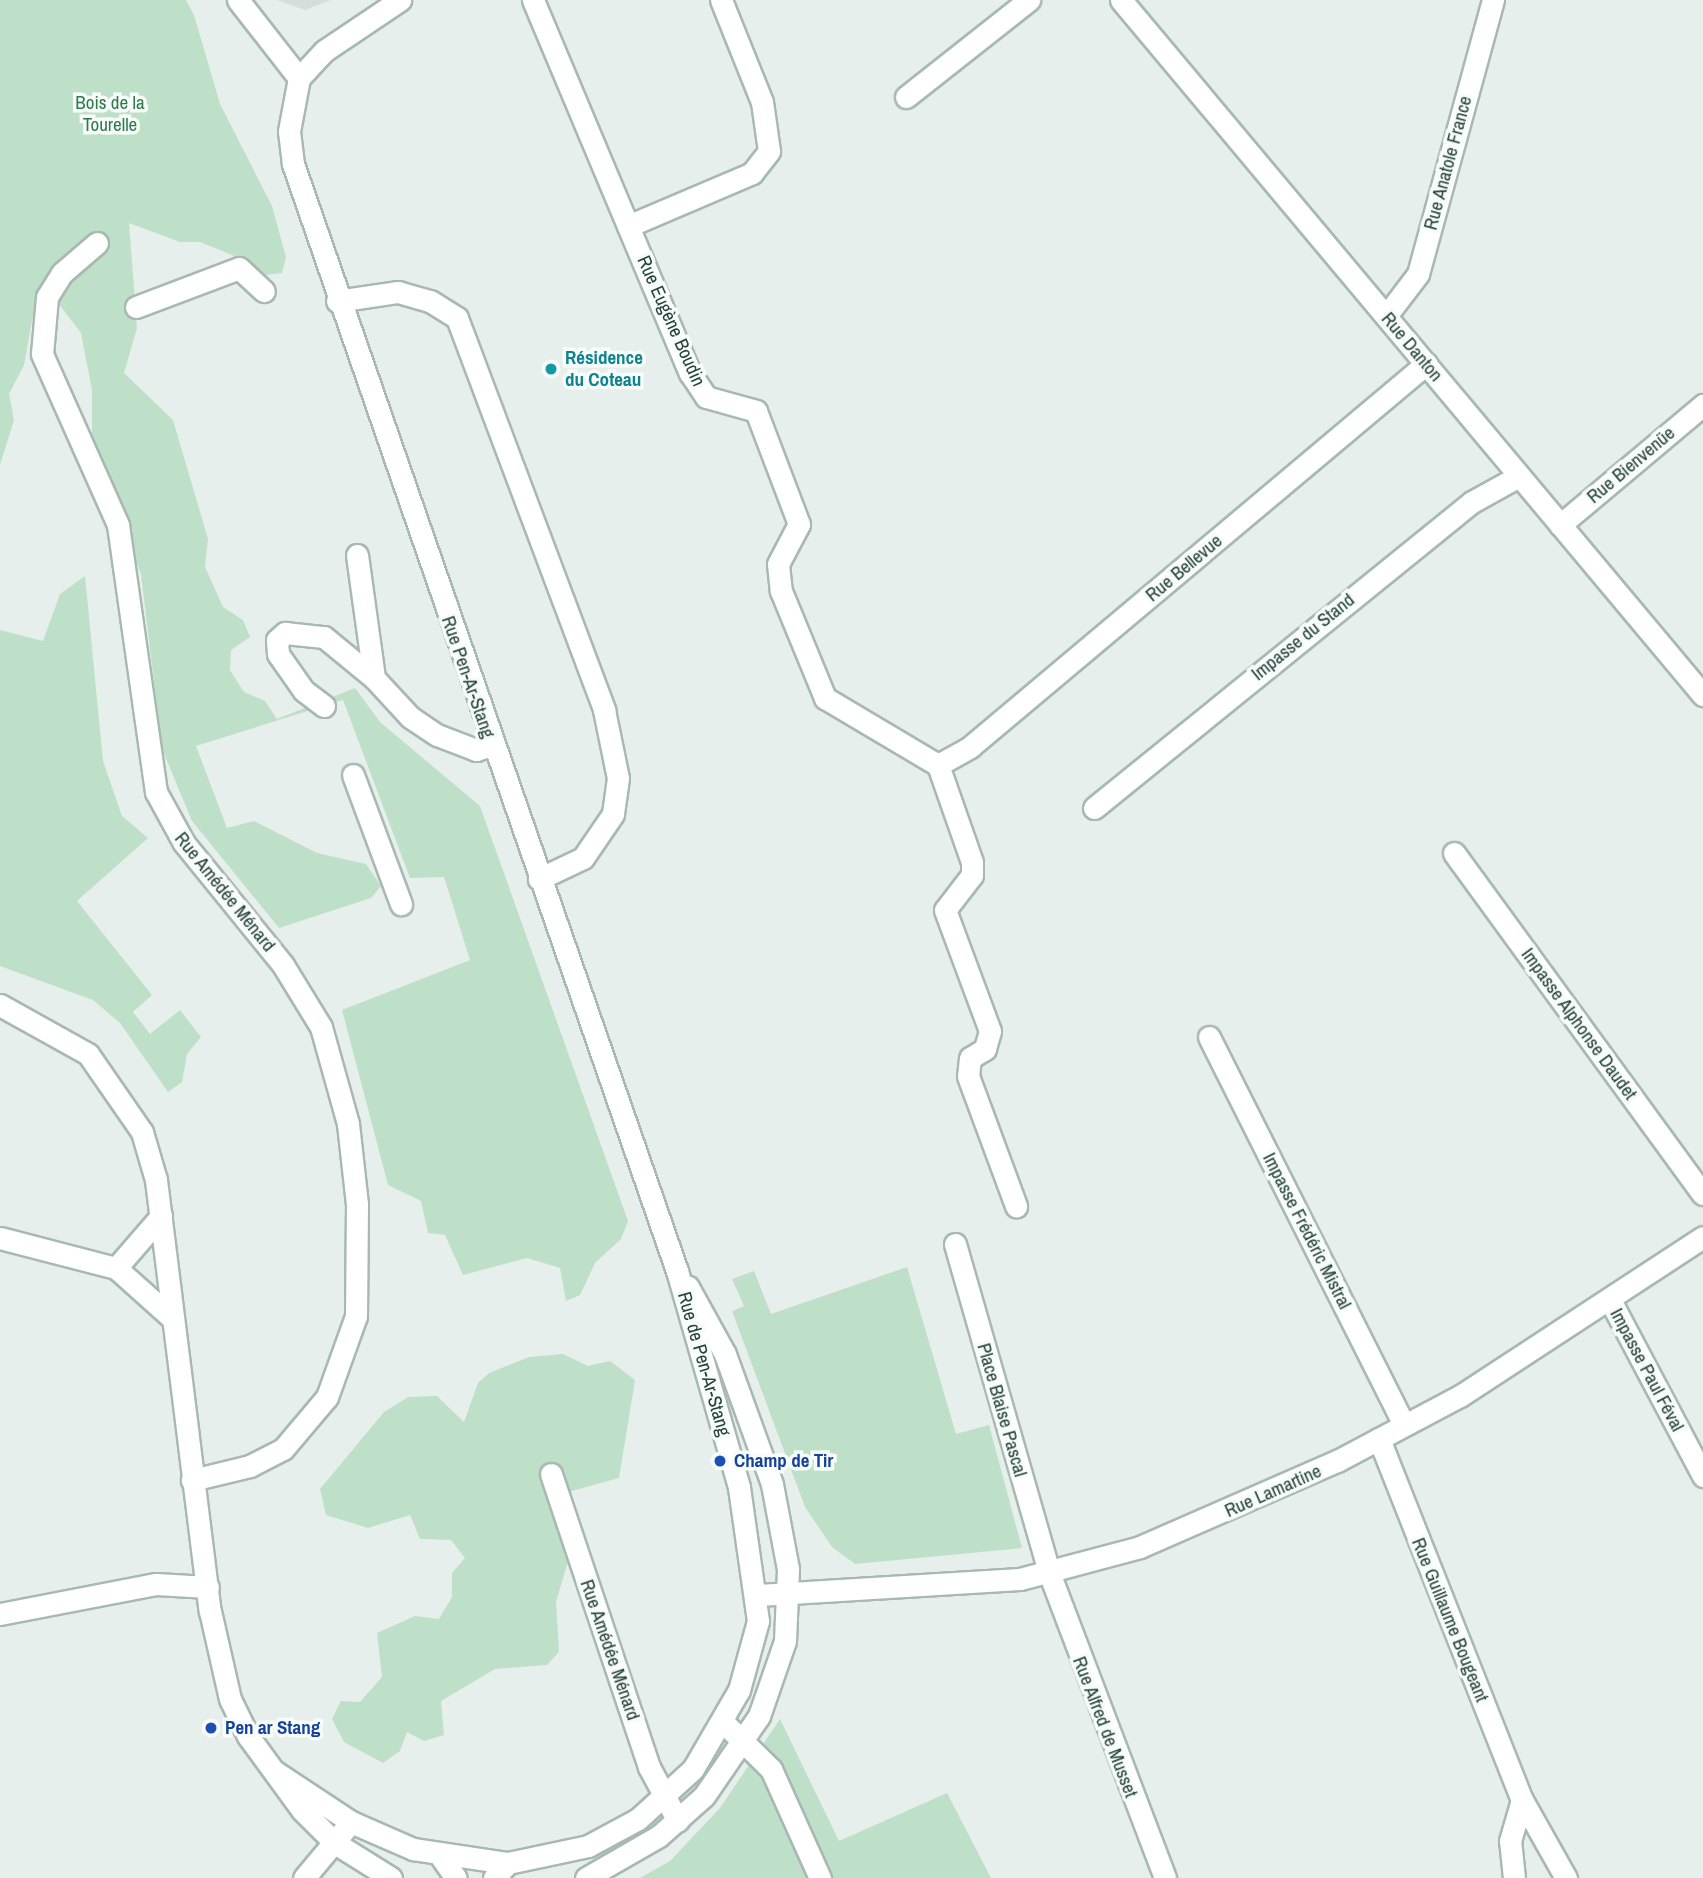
<!DOCTYPE html>
<meta charset="utf-8">
<style>
body{margin:0}
#map{position:relative;width:1703px;height:1878px;overflow:hidden;background:#e6efeb;font-family:"Archivo Narrow",sans-serif}
div>[style]{position:absolute}
.built>*{inset:0;background:#d4dfda}
.green>*{inset:0;background:#bfe0c8}
.roads{filter:drop-shadow(2px 0 #a8b8b2) drop-shadow(-2px 0 #a8b8b2) drop-shadow(0 2px #a8b8b2) drop-shadow(0 -2px #a8b8b2)}
.service>*{height:21px;margin:-10.5px;padding:0 10.5px;transform-origin:10.5px;border-radius:10.5px;background:#fff}
.minor>*{height:21px;margin:-10.5px;padding:0 10.5px;transform-origin:10.5px;border-radius:10.5px;background:#fff}
.tertiary>*{height:21px;margin:-10.5px;padding:0 10.5px;transform-origin:10.5px;border-radius:10.5px;background:#fff}
.dots>*{width:19px;height:19px;translate:-50% -50%;box-sizing:border-box;border:4px solid #f7fbf9;border-radius:50%}
span{translate:-50% -50%;white-space:nowrap;text-align:center;line-height:1.15;-webkit-text-stroke:7px #f7fbf9;paint-order:stroke}
.park-label{font-size:19px;color:#2d7a4b}
.street-label{font-size:19px;color:#24423a}
.culture-label{font-size:19px;color:#0d838f;font-weight:700}
.left{translate:0 -50%;text-align:left}
.transit-label{font-size:19px;color:#164399;font-weight:700}
</style>
<div id="map">
<div class="built">
<i style="clip-path:polygon(277px 0,331px 0,305px 10px)"></i>
</div>
<div class="green">
<i style="clip-path:polygon(0 0,186px 0,194px 15px,220px 104px,272px 206px,286px 257px,282px 273px,257px 276px,242px 259px,200px 242px,180px 242px,129px 223px,137px 328px,124px 373px,173px 420px,208px 539px,205px 567px,223px 607px,243px 620px,250px 637px,231px 650px,230px 670px,244px 692px,265px 701px,277px 719px,355px 688px,380px 722px,480px 806px,628px 1221px,621px 1239px,595px 1263px,580px 1295px,566px 1301px,560px 1268px,527px 1258px,463px 1275px,445px 1235px,428px 1233px,421px 1201px,388px 1185px,342px 1010px,470px 960px,444px 877px,410px 878px,343px 700px,196px 746px,227px 828px,254px 821px,317px 853px,366px 864px,381px 886px,371px 898px,279px 928px,192px 821px,162px 749px,141px 574px,92px 441px,92px 390px,81px 333px,55px 299px,40px 297px,32px 321px,24px 365px,9px 394px,14px 420px,0 465px)"></i>
<i style="clip-path:polygon(85px 576px,103px 761px,122px 816px,148px 838px,77px 901px,152px 995px,133px 1012px,150px 1034px,180px 1010px,201px 1037px,187px 1054px,182px 1082px,168px 1092px,120px 1023px,93px 1000px,0 966px,0 630px,43px 641px,60px 594px)"></i>
<i style="clip-path:polygon(907px 1267px,956px 1434px,989px 1425px,1022px 1548px,855px 1564px,832px 1547px,805px 1507px,732px 1311px,744px 1306px,732px 1279px,754px 1271px,771px 1314px)"></i>
<i style="clip-path:polygon(563px 1354px,588px 1366px,610px 1361px,635px 1380px,619px 1478px,550px 1497px,569px 1558px,556px 1602px,559px 1652px,547px 1665px,495px 1669px,441px 1701px,444px 1735px,424px 1741px,407px 1732px,400px 1751px,383px 1763px,344px 1742px,332px 1719px,341px 1701px,360px 1702px,382px 1677px,377px 1633px,415px 1616px,439px 1619px,452px 1597px,452px 1573px,465px 1558px,451px 1540px,420px 1539px,410px 1515px,368px 1528px,326px 1515px,320px 1489px,384px 1412px,408px 1397px,437px 1396px,464px 1422px,478px 1383px,489px 1373px,529px 1357px)"></i>
<i style="clip-path:polygon(780px 1719px,839px 1841px,947px 1793px,991px 1878px,640px 1878px,670px 1861px,720px 1808px)"></i>
</div>
<div class="roads">
<div class="service">
<i style="left:628px;top:226px;width:135px;rotate:-23.1deg"></i>
<i style="left:752px;top:173px;width:28px;rotate:-52deg"></i>
<i style="left:769px;top:151px;width:49px;rotate:-98.1deg"></i>
<i style="left:762px;top:102px;width:110px;rotate:-111.9deg"></i>
<i style="left:337px;top:301px;width:62px;rotate:-8.4deg"></i>
<i style="left:398px;top:292px;width:33px;rotate:16deg"></i>
<i style="left:430px;top:301px;width:32px;rotate:32deg"></i>
<i style="left:457px;top:318px;width:419px;rotate:69.4deg"></i>
<i style="left:604px;top:710px;width:69px;rotate:78.4deg"></i>
<i style="left:618px;top:778px;width:36px;rotate:98deg"></i>
<i style="left:613px;top:814px;width:53px;rotate:124.3deg"></i>
<i style="left:583px;top:858px;width:49px;rotate:154.5deg"></i>
<i style="left:136px;top:307px;width:110px;rotate:-20.7deg"></i>
<i style="left:239px;top:268px;width:34px;rotate:43deg"></i>
<i style="left:357px;top:555px;width:124px;rotate:82.1deg"></i>
<i style="left:374px;top:678px;width:53px;rotate:47.3deg"></i>
<i style="left:410px;top:717px;width:32px;rotate:34deg"></i>
<i style="left:437px;top:735px;width:42px;rotate:21deg"></i>
<i style="left:476px;top:750px;width:17px;rotate:-17deg"></i>
<i style="left:324px;top:706px;width:25px;rotate:-143deg"></i>
<i style="left:304px;top:691px;width:45px;rotate:-125.1deg"></i>
<i style="left:278px;top:654px;width:14px;rotate:-94deg"></i>
<i style="left:277px;top:640px;width:11px;rotate:-41deg"></i>
<i style="left:285px;top:633px;width:39px;rotate:6deg"></i>
<i style="left:324px;top:637px;width:65px;rotate:39.4deg"></i>
<i style="left:353px;top:775px;width:138px;rotate:69.6deg"></i>
<i style="left:724px;top:1723px;width:66px;rotate:44.4deg"></i>
<i style="left:771px;top:1769px;width:120px;rotate:65.8deg"></i>
<i style="left:439px;top:1854px;width:29px;rotate:55deg"></i>
<i style="left:494px;top:1878px;width:21px;rotate:-47deg"></i>
</div>
<div class="minor">
<i style="left:238px;top:0;width:99px;rotate:52deg"></i>
<i style="left:533px;top:0;width:405px;rotate:67.2deg"></i>
<i style="left:690px;top:373px;width:29px;rotate:56deg"></i>
<i style="left:706px;top:397px;width:52px;rotate:15.6deg"></i>
<i style="left:756px;top:411px;width:121px;rotate:69.2deg"></i>
<i style="left:799px;top:524px;width:45px;rotate:117.7deg"></i>
<i style="left:778px;top:564px;width:27px;rotate:84deg"></i>
<i style="left:781px;top:591px;width:116px;rotate:67.6deg"></i>
<i style="left:825px;top:698px;width:131px;rotate:30.7deg"></i>
<i style="left:938px;top:765px;width:103px;rotate:70.7deg"></i>
<i style="left:972px;top:862px;width:13px;rotate:90deg"></i>
<i style="left:972px;top:875px;width:44px;rotate:127.6deg"></i>
<i style="left:945px;top:910px;width:129px;rotate:69.6deg"></i>
<i style="left:990px;top:1031px;width:19px;rotate:106deg"></i>
<i style="left:985px;top:1049px;width:17px;rotate:149deg"></i>
<i style="left:970px;top:1058px;width:18px;rotate:96deg"></i>
<i style="left:968px;top:1076px;width:139px;rotate:69.7deg"></i>
<i style="left:1121px;top:0;width:907px;rotate:50.06deg"></i>
<i style="left:906px;top:97px;width:157px;rotate:-38.3deg"></i>
<i style="left:97px;top:243px;width:46px;rotate:139.4deg"></i>
<i style="left:62px;top:273px;width:28px;rotate:122deg"></i>
<i style="left:47px;top:297px;width:57px;rotate:95deg"></i>
<i style="left:42px;top:354px;width:187px;rotate:66deg"></i>
<i style="left:118px;top:525px;width:270px;rotate:81.9deg"></i>
<i style="left:156px;top:792px;width:58px;rotate:61.2deg"></i>
<i style="left:184px;top:843px;width:157px;rotate:50.9deg"></i>
<i style="left:283px;top:965px;width:73px;rotate:58.5deg"></i>
<i style="left:321px;top:1027px;width:101px;rotate:74.4deg"></i>
<i style="left:348px;top:1124px;width:81px;rotate:83.6deg"></i>
<i style="left:357px;top:1204px;width:112px;rotate:90.5deg"></i>
<i style="left:356px;top:1316px;width:86px;rotate:109.7deg"></i>
<i style="left:327px;top:1397px;width:68px;rotate:130.2deg"></i>
<i style="left:283px;top:1449px;width:37px;rotate:153deg"></i>
<i style="left:250px;top:1466px;width:60px;rotate:166.4deg"></i>
<i style="left:1386px;top:316px;width:53px;rotate:-52.7deg"></i>
<i style="left:1418px;top:274px;width:284px;rotate:-74.7deg"></i>
<i style="left:1560px;top:525px;width:187px;rotate:-40deg"></i>
<i style="left:938px;top:765px;width:37px;rotate:-29deg"></i>
<i style="left:970px;top:747px;width:596px;rotate:-40.03deg"></i>
<i style="left:1094px;top:808px;width:486px;rotate:-39deg"></i>
<i style="left:1472px;top:502px;width:54px;rotate:-29deg"></i>
<i style="left:1454px;top:853px;width:422px;rotate:53.9deg"></i>
<i style="left:1209px;top:1037px;width:434px;rotate:63.3deg"></i>
<i style="left:0;top:1238px;width:120px;rotate:14.5deg"></i>
<i style="left:116px;top:1268px;width:76px;rotate:41.8deg"></i>
<i style="left:955px;top:1244px;width:344px;rotate:74deg"></i>
<i style="left:1050px;top:1575px;width:324px;rotate:69.2deg"></i>
<i style="left:116px;top:1268px;width:69px;rotate:-49.1deg"></i>
<i style="left:1611px;top:1302px;width:197px;rotate:62.1deg"></i>
<i style="left:1379px;top:1439px;width:388px;rotate:68.4deg"></i>
<i style="left:1522px;top:1800px;width:90px;rotate:60.6deg"></i>
<i style="left:551px;top:1474px;width:309px;rotate:71.5deg"></i>
<i style="left:649px;top:1767px;width:61px;rotate:61.8deg"></i>
<i style="left:758px;top:1595px;width:262px;rotate:-3.5deg"></i>
<i style="left:1020px;top:1579px;width:124px;rotate:-14.9deg"></i>
<i style="left:1140px;top:1547px;width:215px;rotate:-23.6deg"></i>
<i style="left:1337px;top:1461px;width:139px;rotate:-27.9deg"></i>
<i style="left:1460px;top:1396px;width:290px;rotate:-33.2deg"></i>
<i style="left:0;top:1614px;width:159px;rotate:-10.9deg"></i>
<i style="left:156px;top:1584px;width:52px;rotate:3.3deg"></i>
<i style="left:304px;top:1878px;width:73px;rotate:-50deg"></i>
<i style="left:1514px;top:1878px;width:37px;rotate:-96deg"></i>
<i style="left:1510px;top:1841px;width:43px;rotate:-73.7deg"></i>
</div>
<div class="tertiary">
<i style="left:0;top:1005px;width:101px;rotate:29.1deg"></i>
<i style="left:88px;top:1054px;width:95px;rotate:55.3deg"></i>
<i style="left:142px;top:1132px;width:50px;rotate:73.7deg"></i>
<i style="left:156px;top:1180px;width:434px;rotate:82.9deg"></i>
<i style="left:210px;top:1611px;width:90px;rotate:77.2deg"></i>
<i style="left:230px;top:1699px;width:41px;rotate:64.1deg"></i>
<i style="left:248px;top:1736px;width:92px;rotate:53.9deg"></i>
<i style="left:302px;top:1810px;width:47px;rotate:45deg"></i>
<i style="left:335px;top:1843px;width:66px;rotate:32deg"></i>
<i style="left:274px;top:1771px;width:92px;rotate:33.5deg"></i>
<i style="left:351px;top:1822px;width:68px;rotate:23.5deg"></i>
<i style="left:413px;top:1849px;width:96px;rotate:8.4deg"></i>
<i style="left:508px;top:1863px;width:82px;rotate:-12deg"></i>
<i style="left:588px;top:1846px;width:57px;rotate:-28.4deg"></i>
<i style="left:638px;top:1819px;width:74px;rotate:-42.3deg"></i>
<i style="left:693px;top:1769px;width:91px;rotate:-59.8deg"></i>
<i style="left:739px;top:1690px;width:72px;rotate:-74.6deg"></i>
<i style="left:758px;top:1621px;width:135px;rotate:-98.1deg"></i>
<i style="left:739px;top:1487px;width:225px;rotate:-106deg"></i>
<i style="left:677px;top:1271px;width:1172px;rotate:-109.13deg"></i>
<i style="left:293px;top:164px;width:33px;rotate:-97deg"></i>
<i style="left:289px;top:131px;width:54px;rotate:-79.3deg"></i>
<i style="left:299px;top:78px;width:37px;rotate:-47deg"></i>
<i style="left:324px;top:51px;width:92px;rotate:-33.9deg"></i>
<i style="left:586px;top:1878px;width:84px;rotate:-29.9deg"></i>
<i style="left:659px;top:1836px;width:60px;rotate:-41.6deg"></i>
<i style="left:704px;top:1796px;width:97px;rotate:-55.5deg"></i>
<i style="left:759px;top:1716px;width:79px;rotate:-70.9deg"></i>
<i style="left:785px;top:1641px;width:72px;rotate:-87.6deg"></i>
<i style="left:788px;top:1569px;width:86px;rotate:-100.7deg"></i>
<i style="left:772px;top:1484px;width:138px;rotate:-109.9deg"></i>
<i style="left:725px;top:1354px;width:77px;rotate:-118.9deg"></i>
</div>
</div>
<div class="dots">
<i style="left:551px;top:369px;background:#0f9aa8"></i>
<i style="left:720px;top:1461px;background:#1a4fb4"></i>
<i style="left:211px;top:1728px;background:#1a4fb4"></i>
</div>
<div class="park-label">
<span style="left:110px;top:114px">Bois de la<br>Tourelle</span>
</div>
<div class="street-label">
<span style="left:1448px;top:163px;rotate:-75deg">Rue Anatole France</span>
<span style="left:671px;top:321px;rotate:66deg">Rue Eugène Boudin</span>
<span style="left:1412px;top:347px;rotate:50deg">Rue Danton</span>
<span style="left:1631px;top:465px;rotate:-40deg">Rue Bienvenüe</span>
<span style="left:1184px;top:568px;rotate:-40deg">Rue Bellevue</span>
<span style="left:1303px;top:637px;rotate:-39deg">Impasse du Stand</span>
<span style="left:468px;top:677px;rotate:71deg">Rue Pen-Ar-Stang</span>
<span style="left:225px;top:892px;rotate:51deg">Rue Amédée Ménard</span>
<span style="left:1579px;top:1024px;rotate:54deg">Impasse Alphonse Daudet</span>
<span style="left:1307px;top:1231px;rotate:63deg">Impasse Frédéric Mistral</span>
<span style="left:704px;top:1364px;rotate:74deg">Rue de Pen-Ar-Stang</span>
<span style="left:1647px;top:1370px;rotate:62deg">Impasse Paul Féval</span>
<span style="left:1002px;top:1410px;rotate:74deg">Place Blaise Pascal</span>
<span style="left:1273px;top:1491px;rotate:-24deg">Rue Lamartine</span>
<span style="left:1450px;top:1620px;rotate:68deg">Rue Guillaume Bougeant</span>
<span style="left:610px;top:1650px;rotate:71deg">Rue Amédée Ménard</span>
<span style="left:1105px;top:1727px;rotate:69deg">Rue Alfred de Musset</span>
</div>
<div class="culture-label">
<span class="left" style="left:565px;top:369px">Résidence<br>du Coteau</span>
</div>
<div class="transit-label">
<span class="left" style="left:734px;top:1461px">Champ de Tir</span>
<span class="left" style="left:225px;top:1728px">Pen ar Stang</span>
</div>
</div>
